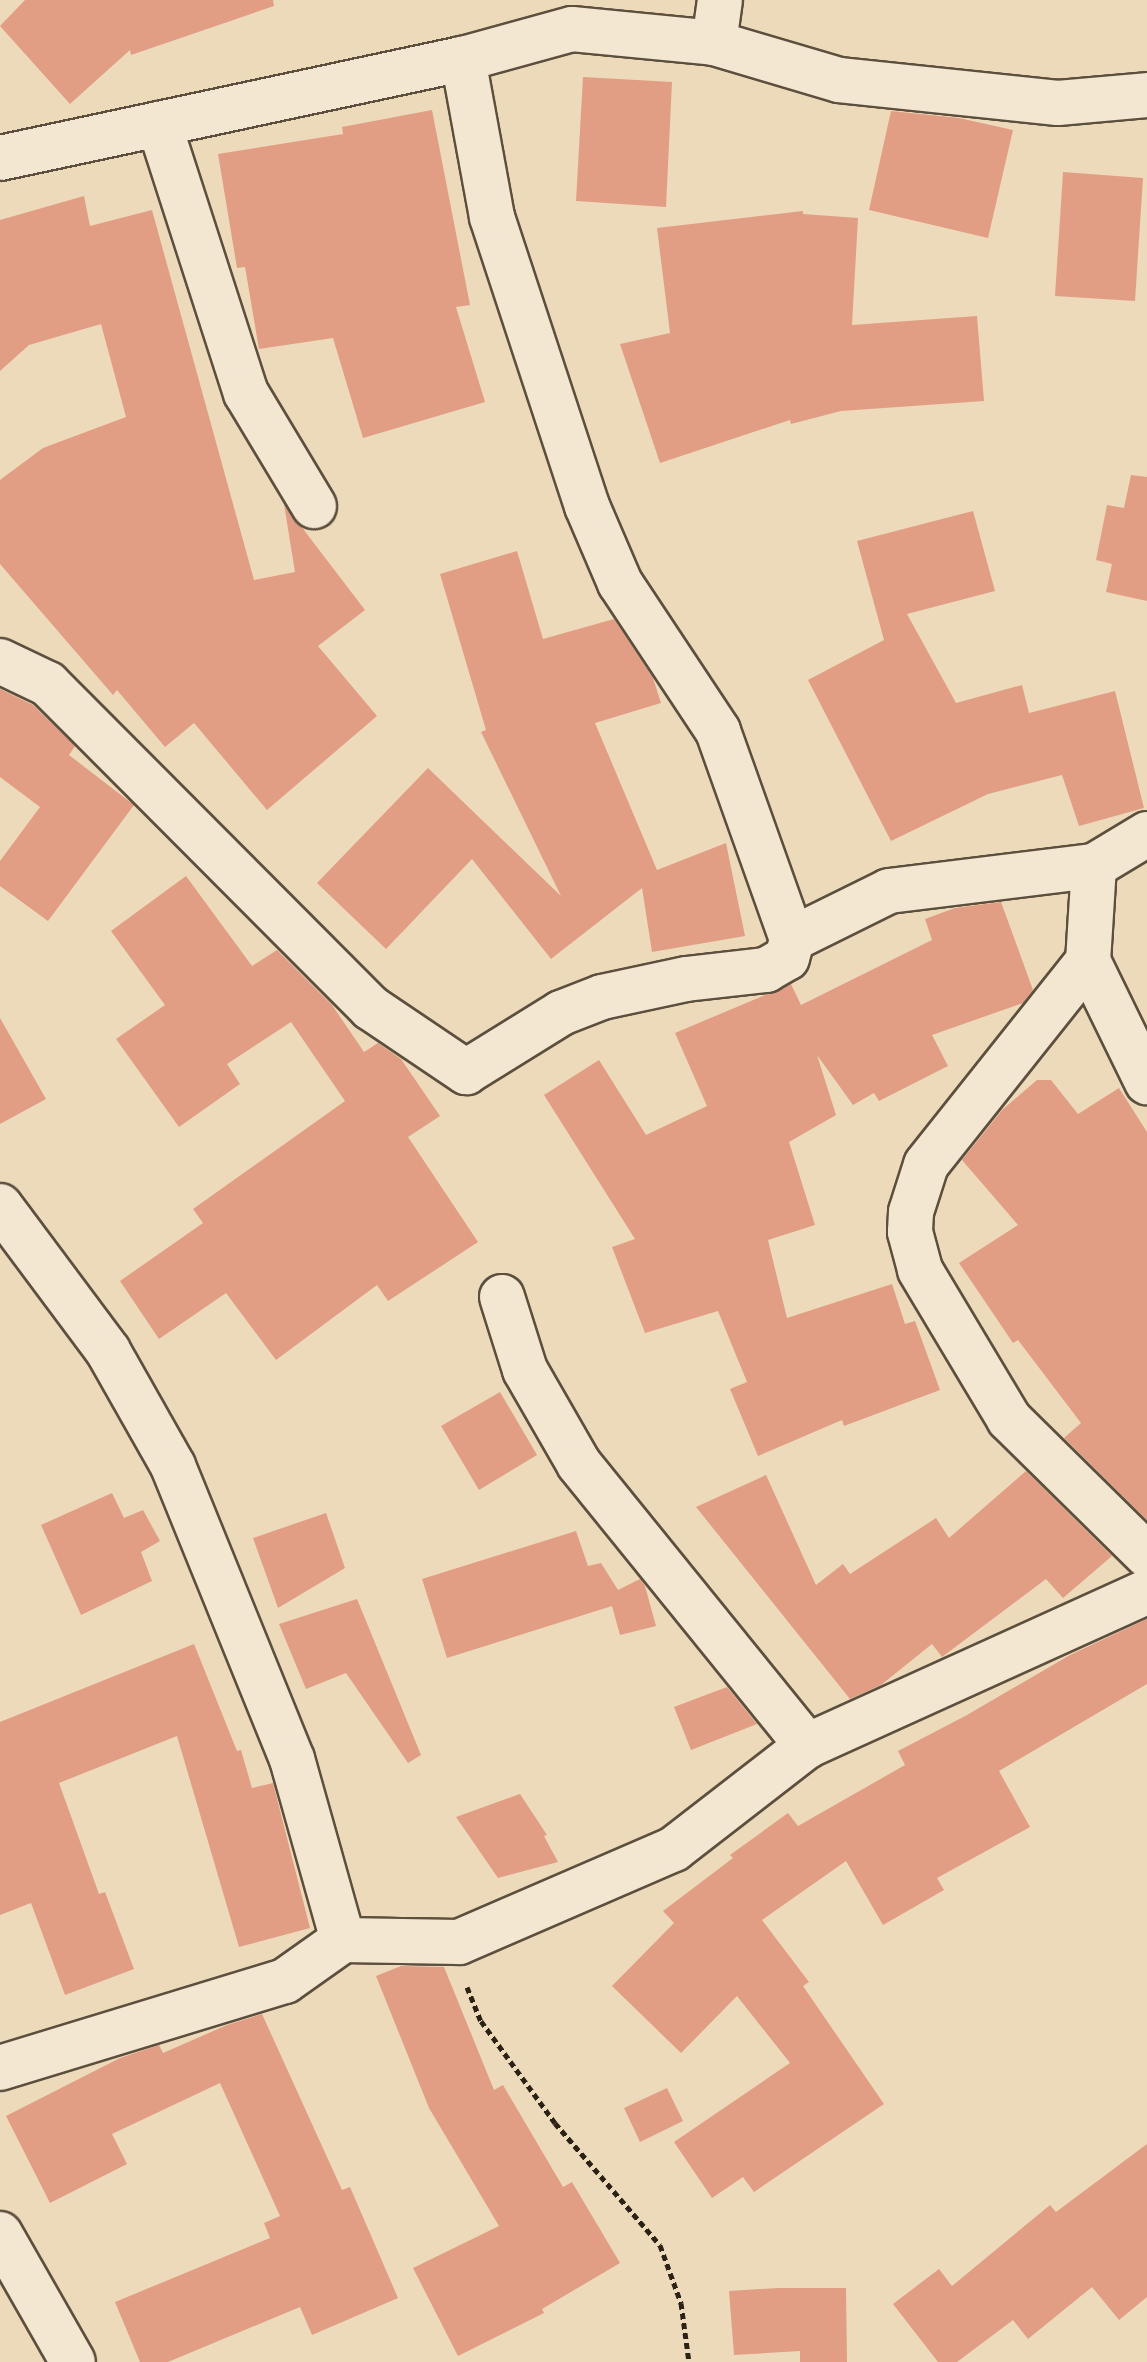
<!DOCTYPE html>
<style>
body{margin:0}
#map{position:relative;width:1147px;height:2362px;overflow:hidden;background:#eddaba;font-family:"EB Garamond",serif}
div>[style]{position:absolute}
.building>*{inset:0;background:#e19e84}
.path>*{height:5px;margin-top:-2.5px;transform-origin:0;background:repeating-linear-gradient(90deg,#2c2115 0 6px,transparent 0 10px)}
.roads{filter:drop-shadow(2px 0 #5c4f3e) drop-shadow(-2px 0 #5c4f3e) drop-shadow(0 2px #5c4f3e) drop-shadow(0 -2px #5c4f3e)}
.minor>*{height:44px;margin:-22px;padding:0 22px;transform-origin:22px;border-radius:22px;background:#f3e7d2}
span{translate:-50% -50%;white-space:nowrap;text-align:center;line-height:1.15;-webkit-text-stroke:7px #f3e7d2;paint-order:stroke}
</style>
<div id="map">
<div class="building">
<i style="clip-path:polygon(25px 0,273px 0,274px 6px,131px 55px,130px 50px,70px 104px,0 26px)"></i>
<i style="clip-path:polygon(583px 77px,672px 82px,666px 207px,576px 201px)"></i>
<i style="clip-path:polygon(432px 110px,470px 305px,456px 307px,485px 402px,363px 438px,333px 338px,259px 349px,245px 267px,237px 268px,218px 154px,343px 134px,342px 127px)"></i>
<i style="clip-path:polygon(891px 111px,959px 118px,1013px 130px,988px 238px,869px 210px)"></i>
<i style="clip-path:polygon(1063px 172px,1143px 178px,1135px 301px,1055px 296px)"></i>
<i style="clip-path:polygon(84px 196px,90px 226px,152px 210px,254px 580px,295px 572px,284px 504px,365px 610px,318px 646px,377px 716px,267px 810px,194px 723px,165px 747px,117px 690px,113px 695px,0 564px,0 480px,43px 448px,126px 417px,101px 324px,29px 345px,0 371px,0 220px)"></i>
<i style="clip-path:polygon(803px 211px,803px 214px,858px 218px,852px 325px,977px 316px,984px 401px,841px 411px,791px 424px,790px 420px,660px 463px,620px 344px,670px 333px,657px 228px)"></i>
<i style="clip-path:polygon(1131px 475px,1147px 477px,1147px 601px,1106px 592px,1112px 564px,1096px 560px,1107px 505px,1124px 508px)"></i>
<i style="clip-path:polygon(973px 511px,995px 591px,907px 614px,956px 703px,1022px 685px,1029px 713px,1115px 691px,1144px 808px,1079px 826px,1062px 775px,988px 794px,891px 841px,808px 680px,884px 640px,857px 541px)"></i>
<i style="clip-path:polygon(517px 551px,543px 639px,614px 619px,653px 678px,661px 703px,595px 723px,657px 870px,726px 843px,745px 936px,652px 952px,642px 888px,551px 959px,472px 859px,386px 949px,317px 883px,428px 768px,561px 896px,481px 732px,486px 730px,440px 574px)"></i>
<i style="clip-path:polygon(0 689px,33px 705px,75px 746px,69px 755px,134px 805px,48px 921px,0 886px,0 861px,40px 807px,0 777px)"></i>
<i style="clip-path:polygon(186px 876px,252px 966px,277px 950px,332px 1005px,364px 1052px,378px 1043px,401px 1059px,440px 1116px,408px 1137px,478px 1242px,388px 1301px,377px 1285px,276px 1360px,226px 1293px,159px 1339px,120px 1281px,203px 1223px,193px 1209px,345px 1101px,291px 1022px,227px 1064px,240px 1084px,179px 1127px,116px 1039px,165px 1005px,111px 931px)"></i>
<i style="clip-path:polygon(1001px 902px,1033px 990px,1023px 1003px,932px 1035px,948px 1066px,879px 1101px,874px 1093px,853px 1105px,817px 1055px,836px 1115px,789px 1142px,815px 1225px,768px 1240px,787px 1318px,892px 1284px,905px 1324px,915px 1321px,940px 1390px,844px 1426px,842px 1420px,758px 1456px,730px 1389px,747px 1382px,718px 1311px,645px 1333px,612px 1247px,635px 1239px,544px 1095px,599px 1060px,646px 1135px,707px 1106px,675px 1033px,791px 984px,801px 1005px,932px 940px,925px 919px,955px 908px)"></i>
<i style="clip-path:polygon(0 1018px,46px 1099px,0 1124px)"></i>
<i style="clip-path:polygon(1037px 1080px,1051px 1080px,1078px 1114px,1119px 1088px,1147px 1132px,1147px 1520px,1064px 1438px,1081px 1423px,1018px 1340px,1013px 1343px,959px 1263px,1018px 1225px,962px 1160px,1002px 1110px)"></i>
<i style="clip-path:polygon(500px 1392px,537px 1455px,479px 1490px,441px 1426px)"></i>
<i style="clip-path:polygon(1026px 1471px,1112px 1556px,1063px 1598px,1046px 1579px,942px 1657px,932px 1644px,881px 1685px,850px 1699px,696px 1507px,766px 1475px,816px 1585px,843px 1564px,850px 1574px,936px 1518px,949px 1538px)"></i>
<i style="clip-path:polygon(112px 1493px,124px 1518px,143px 1510px,160px 1541px,141px 1552px,152px 1581px,81px 1615px,41px 1525px)"></i>
<i style="clip-path:polygon(326px 1513px,345px 1568px,278px 1608px,253px 1538px)"></i>
<i style="clip-path:polygon(576px 1531px,588px 1566px,601px 1563px,618px 1590px,640px 1579px,645px 1586px,656px 1626px,620px 1635px,612px 1606px,447px 1658px,422px 1579px)"></i>
<i style="clip-path:polygon(357px 1599px,421px 1755px,408px 1763px,346px 1673px,306px 1689px,279px 1624px)"></i>
<i style="clip-path:polygon(1147px 1619px,1147px 1684px,999px 1771px,1030px 1827px,937px 1878px,944px 1890px,883px 1925px,846px 1861px,762px 1920px,809px 1982px,803px 1986px,884px 2104px,754px 2192px,743px 2177px,712px 2198px,674px 2142px,790px 2063px,737px 1996px,681px 2053px,612px 1986px,674px 1923px,663px 1911px,733px 1858px,730px 1855px,788px 1813px,798px 1826px,905px 1765px,898px 1751px,967px 1715px,1070px 1655px)"></i>
<i style="clip-path:polygon(194px 1644px,237px 1751px,241px 1750px,252px 1788px,273px 1783px,310px 1928px,239px 1947px,177px 1736px,59px 1783px,99px 1894px,105px 1892px,134px 1969px,65px 1995px,31px 1903px,0 1915px,0 1722px)"></i>
<i style="clip-path:polygon(727px 1687px,757px 1724px,691px 1750px,674px 1707px)"></i>
<i style="clip-path:polygon(520px 1794px,547px 1835px,544px 1836px,558px 1862px,498px 1878px,456px 1817px)"></i>
<i style="clip-path:polygon(401px 1966px,444px 1967px,494px 2090px,503px 2085px,563px 2187px,572px 2182px,620px 2263px,542px 2309px,544px 2313px,458px 2356px,413px 2268px,499px 2226px,429px 2108px,376px 1976px)"></i>
<i style="clip-path:polygon(262px 2014px,342px 2190px,350px 2187px,398px 2298px,312px 2335px,300px 2307px,168px 2362px,140px 2362px,115px 2302px,270px 2238px,264px 2223px,280px 2216px,220px 2083px,112px 2134px,127px 2164px,50px 2203px,6px 2116px,120px 2058px,159px 2045px,163px 2053px,227px 2025px)"></i>
<i style="clip-path:polygon(667px 2088px,683px 2121px,640px 2142px,624px 2108px)"></i>
<i style="clip-path:polygon(1147px 2144px,1147px 2297px,1119px 2320px,1092px 2287px,1028px 2339px,1013px 2320px,957px 2362px,938px 2362px,893px 2304px,939px 2269px,952px 2286px,1050px 2205px,1056px 2212px)"></i>
<i style="clip-path:polygon(778px 2288px,846px 2288px,847px 2362px,800px 2362px,800px 2351px,734px 2355px,729px 2291px)"></i>
</div>
<div class="path">
<i style="left:467px;top:1987px;width:37px;rotate:68deg"></i>
<i style="left:481px;top:2021px;width:126px;rotate:54deg"></i>
<i style="left:555px;top:2123px;width:161px;rotate:49.3deg"></i>
<i style="left:660px;top:2245px;width:62px;rotate:70.1deg"></i>
<i style="left:681px;top:2303px;width:60px;rotate:82.3deg"></i>
</div>
<div class="roads">
<div class="minor">
<i style="left:714px;top:43px;width:43px;rotate:-82.1deg"></i>
<i style="left:159px;top:124px;width:283px;rotate:72.1deg"></i>
<i style="left:246px;top:393px;width:132px;rotate:59deg"></i>
<i style="left:0;top:158px;width:473px;rotate:-12.1deg"></i>
<i style="left:463px;top:59px;width:113px;rotate:-15.4deg"></i>
<i style="left:572px;top:29px;width:143px;rotate:5.6deg"></i>
<i style="left:714px;top:43px;width:130px;rotate:16.5deg"></i>
<i style="left:839px;top:80px;width:220px;rotate:6deg"></i>
<i style="left:1058px;top:103px;width:89px;rotate:-5.1deg"></i>
<i style="left:0;top:661px;width:53px;rotate:25.6deg"></i>
<i style="left:48px;top:684px;width:457px;rotate:45.1deg"></i>
<i style="left:371px;top:1008px;width:115px;rotate:34deg"></i>
<i style="left:466px;top:1072px;width:112px;rotate:-31.8deg"></i>
<i style="left:561px;top:1013px;width:44px;rotate:-21.3deg"></i>
<i style="left:602px;top:997px;width:86px;rotate:-12.1deg"></i>
<i style="left:686px;top:979px;width:81px;rotate:-6.4deg"></i>
<i style="left:766px;top:970px;width:24px;rotate:-30deg"></i>
<i style="left:787px;top:958px;width:20px;rotate:-75deg"></i>
<i style="left:792px;top:939px;width:221px;rotate:-109.6deg"></i>
<i style="left:718px;top:731px;width:178px;rotate:-123.5deg"></i>
<i style="left:620px;top:583px;width:84px;rotate:-113.2deg"></i>
<i style="left:587px;top:506px;width:304px;rotate:-108.2deg"></i>
<i style="left:492px;top:217px;width:161px;rotate:-100.4deg"></i>
<i style="left:1094px;top:866px;width:95px;rotate:93.6deg"></i>
<i style="left:1088px;top:961px;width:135px;rotate:64deg"></i>
<i style="left:792px;top:939px;width:108px;rotate:-26.3deg"></i>
<i style="left:889px;top:891px;width:207px;rotate:-7deg"></i>
<i style="left:1094px;top:866px;width:62px;rotate:-31.1deg"></i>
<i style="left:1088px;top:961px;width:260px;rotate:128.5deg"></i>
<i style="left:926px;top:1165px;width:49px;rotate:107.7deg"></i>
<i style="left:911px;top:1212px;width:20px;rotate:93deg"></i>
<i style="left:910px;top:1232px;width:39px;rotate:75deg"></i>
<i style="left:920px;top:1270px;width:174px;rotate:59.1deg"></i>
<i style="left:1009px;top:1419px;width:194px;rotate:44.6deg"></i>
<i style="left:0;top:1206px;width:181px;rotate:53.3deg"></i>
<i style="left:108px;top:1351px;width:132px;rotate:60.5deg"></i>
<i style="left:173px;top:1466px;width:316px;rotate:67.9deg"></i>
<i style="left:292px;top:1759px;width:188px;rotate:74.3deg"></i>
<i style="left:502px;top:1297px;width:77px;rotate:72.5deg"></i>
<i style="left:525px;top:1370px;width:108px;rotate:60.1deg"></i>
<i style="left:579px;top:1464px;width:363px;rotate:51deg"></i>
<i style="left:0;top:2068px;width:298px;rotate:-17deg"></i>
<i style="left:285px;top:1981px;width:71px;rotate:-35.3deg"></i>
<i style="left:343px;top:1940px;width:116px;rotate:1deg"></i>
<i style="left:459px;top:1942px;width:234px;rotate:-23.4deg"></i>
<i style="left:674px;top:1849px;width:168px;rotate:-37.8deg"></i>
<i style="left:807px;top:1746px;width:373px;rotate:-24.4deg"></i>
<i style="left:0;top:2234px;width:147px;rotate:60.3deg"></i>
</div>
</div>
</div>
